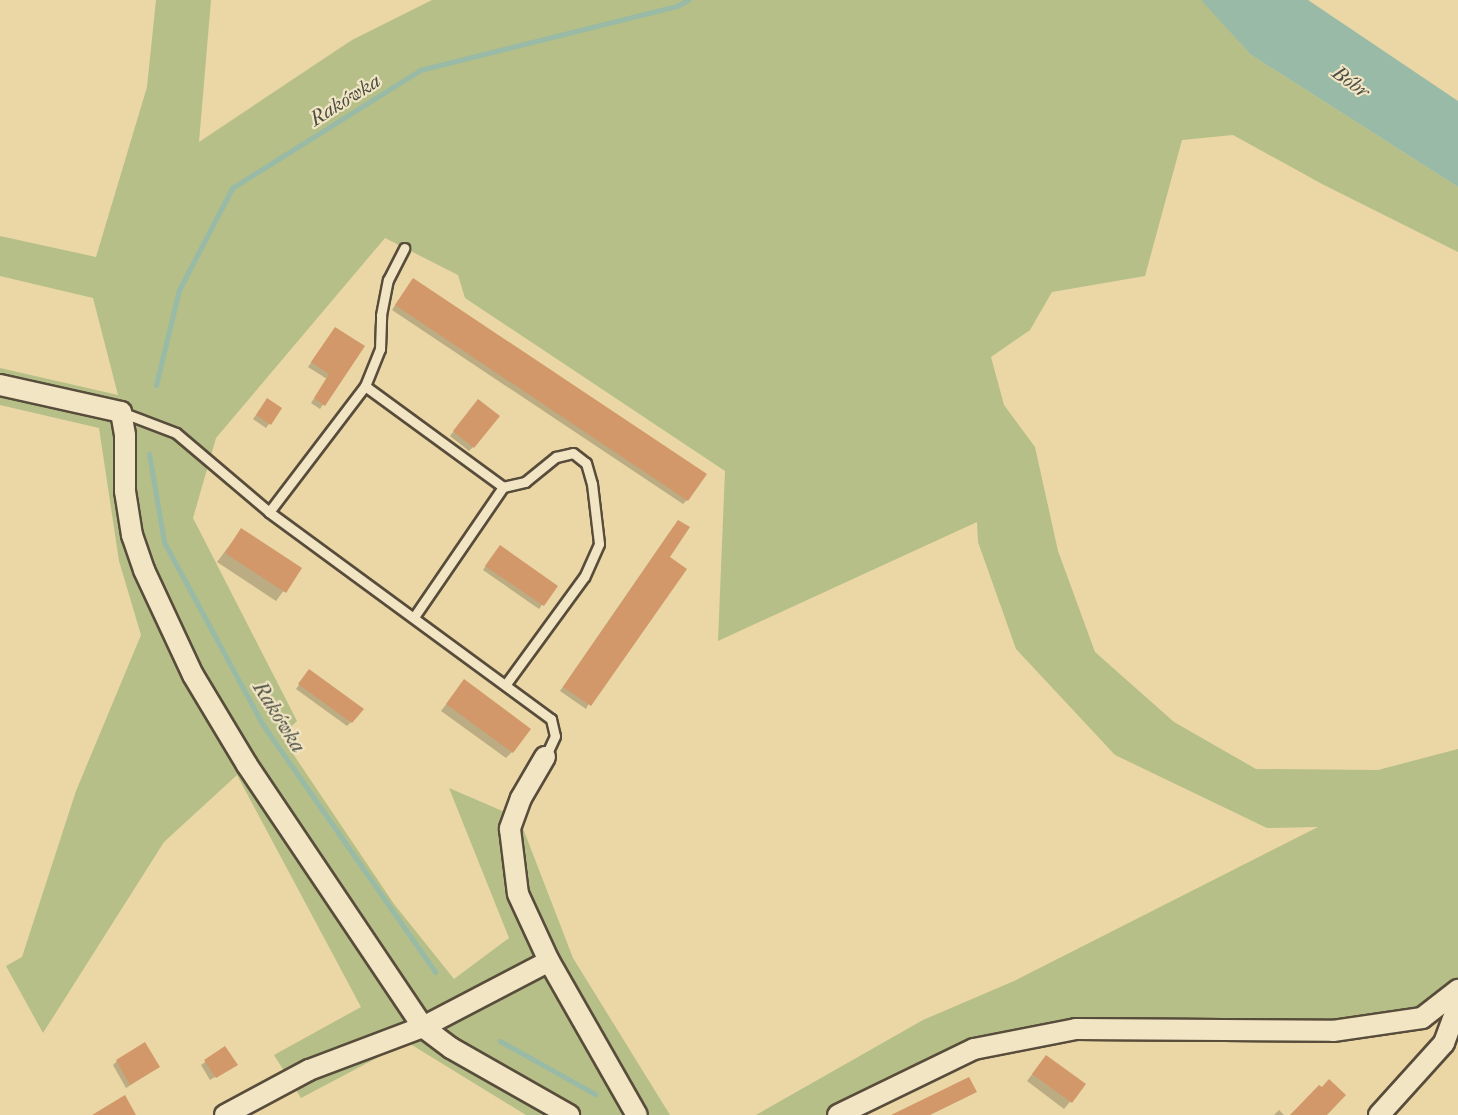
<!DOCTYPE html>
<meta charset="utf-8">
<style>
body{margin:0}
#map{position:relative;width:1458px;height:1115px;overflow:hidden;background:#ead7a5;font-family:"IM FELL French Canon",serif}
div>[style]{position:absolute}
.green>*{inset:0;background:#b5bf87}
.water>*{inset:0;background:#98baa6}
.shadow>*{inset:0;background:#0003}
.stream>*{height:5px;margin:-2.5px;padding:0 2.5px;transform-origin:2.5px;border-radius:2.5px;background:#98baa6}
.building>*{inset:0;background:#d29869}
.roads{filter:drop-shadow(2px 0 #584c3b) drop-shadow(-2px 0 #584c3b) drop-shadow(0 2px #584c3b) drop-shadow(0 -2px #584c3b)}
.lane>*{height:9px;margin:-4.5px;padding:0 4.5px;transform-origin:4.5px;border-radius:4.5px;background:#f1e5c4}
.street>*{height:20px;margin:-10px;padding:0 10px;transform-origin:10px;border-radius:10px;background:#f1e5c4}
span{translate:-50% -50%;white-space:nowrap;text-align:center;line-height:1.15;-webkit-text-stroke:4.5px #f1e5c4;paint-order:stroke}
.water-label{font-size:20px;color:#4a4d43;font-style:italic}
</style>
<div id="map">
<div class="green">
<i style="clip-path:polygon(156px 0,211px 0,199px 142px,352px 40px,432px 0,1202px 0,1251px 55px,1458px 187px,1458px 252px,1322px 184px,1233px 135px,1182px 140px,1145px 276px,1052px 292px,1030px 330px,991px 357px,1004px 405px,1035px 447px,1058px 551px,1095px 652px,1174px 722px,1256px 769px,1378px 770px,1458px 749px,1458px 1004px,1446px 1013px,1378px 1030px,1024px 1036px,852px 1115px,756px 1115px,923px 1020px,1014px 981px,1318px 827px,1267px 828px,1115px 755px,1016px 649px,978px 542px,977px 522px,718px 641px,725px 471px,465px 298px,458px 275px,385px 238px,216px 438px,193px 518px,297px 721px,281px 736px,394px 904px,454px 979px,509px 938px,449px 788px,519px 818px,573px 958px,670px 1115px,526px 1115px,407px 1042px,301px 1098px,274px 1055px,361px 1007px,237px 775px,164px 842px,43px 1033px,6px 966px,22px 957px,76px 791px,141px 635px,119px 561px,99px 428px,0 405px,0 368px,118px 395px,93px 298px,0 276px,0 236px,96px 257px,147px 87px)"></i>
</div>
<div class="water">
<i style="clip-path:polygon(1201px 0,1308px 0,1458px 101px,1458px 187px,1251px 55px)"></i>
</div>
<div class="shadow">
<i style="clip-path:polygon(410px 283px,704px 474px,687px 500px,683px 504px,392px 310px)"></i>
<i style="clip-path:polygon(335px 329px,362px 347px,320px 409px,311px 403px,327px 379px,308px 367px)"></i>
<i style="clip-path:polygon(267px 400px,280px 409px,266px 428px,253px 419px)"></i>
<i style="clip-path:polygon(474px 405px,473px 447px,469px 451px,450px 436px)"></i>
<i style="clip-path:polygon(674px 526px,668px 558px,586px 709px,560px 691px)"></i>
<i style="clip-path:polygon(241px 530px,300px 569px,276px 601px,217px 562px)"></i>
<i style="clip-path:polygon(496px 551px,556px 586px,539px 609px,483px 570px)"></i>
<i style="clip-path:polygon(306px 675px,351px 722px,347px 726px,296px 689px)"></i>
<i style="clip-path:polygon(464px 681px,512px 752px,506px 758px,441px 711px)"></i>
<i style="clip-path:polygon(225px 1048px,233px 1066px,210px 1080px,201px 1065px)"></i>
<i style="clip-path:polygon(117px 1061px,154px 1070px,126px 1088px,113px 1065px)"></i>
<i style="clip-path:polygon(1040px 1064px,1084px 1085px,1064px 1109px,1027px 1081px)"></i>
<i style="clip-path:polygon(1279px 1110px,1284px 1115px,1274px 1115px)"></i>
</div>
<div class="stream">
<i style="left:156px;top:385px;width:98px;rotate:-76.4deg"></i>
<i style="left:179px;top:290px;width:115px;rotate:-62.5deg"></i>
<i style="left:232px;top:188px;width:222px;rotate:-32.1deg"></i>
<i style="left:420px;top:70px;width:265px;rotate:-14deg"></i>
<i style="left:677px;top:6px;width:13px;rotate:-29deg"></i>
<i style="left:149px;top:454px;width:89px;rotate:80.3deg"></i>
<i style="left:164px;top:542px;width:208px;rotate:61.6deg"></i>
<i style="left:263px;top:725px;width:301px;rotate:55.1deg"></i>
<i style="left:500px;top:1041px;width:109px;rotate:29.2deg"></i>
</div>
<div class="building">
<i style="clip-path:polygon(413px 278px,707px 474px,688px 501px,395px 305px)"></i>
<i style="clip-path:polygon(335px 327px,365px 346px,325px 406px,314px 398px,329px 374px,311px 362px)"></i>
<i style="clip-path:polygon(267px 398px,282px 408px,271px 425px,256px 415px)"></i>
<i style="clip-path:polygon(478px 399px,500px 416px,474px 448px,453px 431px)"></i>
<i style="clip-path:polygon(678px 520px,690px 527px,670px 557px,687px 569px,591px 706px,563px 687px)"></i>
<i style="clip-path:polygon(241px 528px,302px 568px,286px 593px,225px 553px)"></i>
<i style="clip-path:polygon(500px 545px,558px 586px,544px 606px,485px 566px)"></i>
<i style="clip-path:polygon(309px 669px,364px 709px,352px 723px,298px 684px)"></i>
<i style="clip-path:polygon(464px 679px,531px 729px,513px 753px,446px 704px)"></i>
<i style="clip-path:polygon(145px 1042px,160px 1067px,130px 1085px,116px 1060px)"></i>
<i style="clip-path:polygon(225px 1046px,238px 1065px,216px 1078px,204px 1060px)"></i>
<i style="clip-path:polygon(1046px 1055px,1086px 1084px,1072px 1103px,1032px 1074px)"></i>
<i style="clip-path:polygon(969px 1077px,977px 1092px,930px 1115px,891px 1115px)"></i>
<i style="clip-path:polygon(1329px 1079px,1346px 1095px,1327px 1115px,1290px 1115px,1319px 1085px,1322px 1087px)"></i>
<i style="clip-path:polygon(125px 1095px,136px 1115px,92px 1115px)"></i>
</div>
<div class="roads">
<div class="lane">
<i style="left:365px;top:386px;width:40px;rotate:-68deg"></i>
<i style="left:380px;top:349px;width:34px;rotate:-88deg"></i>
<i style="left:381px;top:315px;width:36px;rotate:-79deg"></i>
<i style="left:388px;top:280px;width:36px;rotate:-63deg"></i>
<i style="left:121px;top:412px;width:59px;rotate:20.9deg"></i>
<i style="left:176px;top:433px;width:122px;rotate:40.3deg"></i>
<i style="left:269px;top:512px;width:350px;rotate:36.3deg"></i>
<i style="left:551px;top:719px;width:17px;rotate:77deg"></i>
<i style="left:555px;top:736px;width:23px;rotate:115deg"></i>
<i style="left:269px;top:512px;width:158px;rotate:-52.7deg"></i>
<i style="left:365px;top:386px;width:171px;rotate:36.2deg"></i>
<i style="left:503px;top:487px;width:23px;rotate:-13deg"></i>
<i style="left:525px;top:482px;width:40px;rotate:-39deg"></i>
<i style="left:556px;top:457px;width:17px;rotate:-13deg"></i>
<i style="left:573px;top:453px;width:16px;rotate:38deg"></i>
<i style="left:586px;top:463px;width:22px;rotate:74deg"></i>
<i style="left:592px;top:484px;width:60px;rotate:83.3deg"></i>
<i style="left:599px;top:544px;width:36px;rotate:114deg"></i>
<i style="left:584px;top:577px;width:132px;rotate:126.1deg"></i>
<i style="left:414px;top:617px;width:158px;rotate:-55.6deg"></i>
</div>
<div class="street">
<i style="left:0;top:385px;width:124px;rotate:12.6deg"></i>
<i style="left:121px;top:412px;width:23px;rotate:80deg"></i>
<i style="left:125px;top:435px;width:56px;rotate:90deg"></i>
<i style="left:125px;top:491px;width:45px;rotate:81deg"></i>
<i style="left:132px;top:535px;width:37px;rotate:71deg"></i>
<i style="left:144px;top:570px;width:116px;rotate:65deg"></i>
<i style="left:193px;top:675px;width:105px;rotate:59deg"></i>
<i style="left:247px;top:765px;width:316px;rotate:56.1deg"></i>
<i style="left:423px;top:1027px;width:142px;rotate:-27.6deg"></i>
<i style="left:545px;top:757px;width:48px;rotate:120.3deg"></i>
<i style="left:521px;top:798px;width:33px;rotate:110deg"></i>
<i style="left:510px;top:829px;width:65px;rotate:83deg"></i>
<i style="left:518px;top:894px;width:74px;rotate:65.2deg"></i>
<i style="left:549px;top:961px;width:177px;rotate:60.3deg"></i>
<i style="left:225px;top:1115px;width:95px;rotate:-28.2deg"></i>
<i style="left:309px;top:1070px;width:122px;rotate:-20.7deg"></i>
<i style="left:423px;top:1027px;width:35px;rotate:37deg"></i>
<i style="left:451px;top:1048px;width:136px;rotate:29.6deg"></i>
<i style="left:838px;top:1115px;width:151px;rotate:-25.9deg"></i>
<i style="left:974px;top:1049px;width:104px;rotate:-11.1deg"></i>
<i style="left:1076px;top:1029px;width:257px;rotate:0.4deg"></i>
<i style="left:1333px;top:1031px;width:90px;rotate:-8.3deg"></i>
<i style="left:1422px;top:1018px;width:46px;rotate:-37.9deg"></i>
<i style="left:1379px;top:1115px;width:97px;rotate:-47.9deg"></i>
<i style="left:1444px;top:1043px;width:40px;rotate:-69.8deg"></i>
</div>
</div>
<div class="water-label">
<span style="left:1351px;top:82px;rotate:36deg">Bóbr</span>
<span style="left:345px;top:100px;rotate:-32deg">Rakówka</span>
<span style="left:279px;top:717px;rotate:58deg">Rakówka</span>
</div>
</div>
